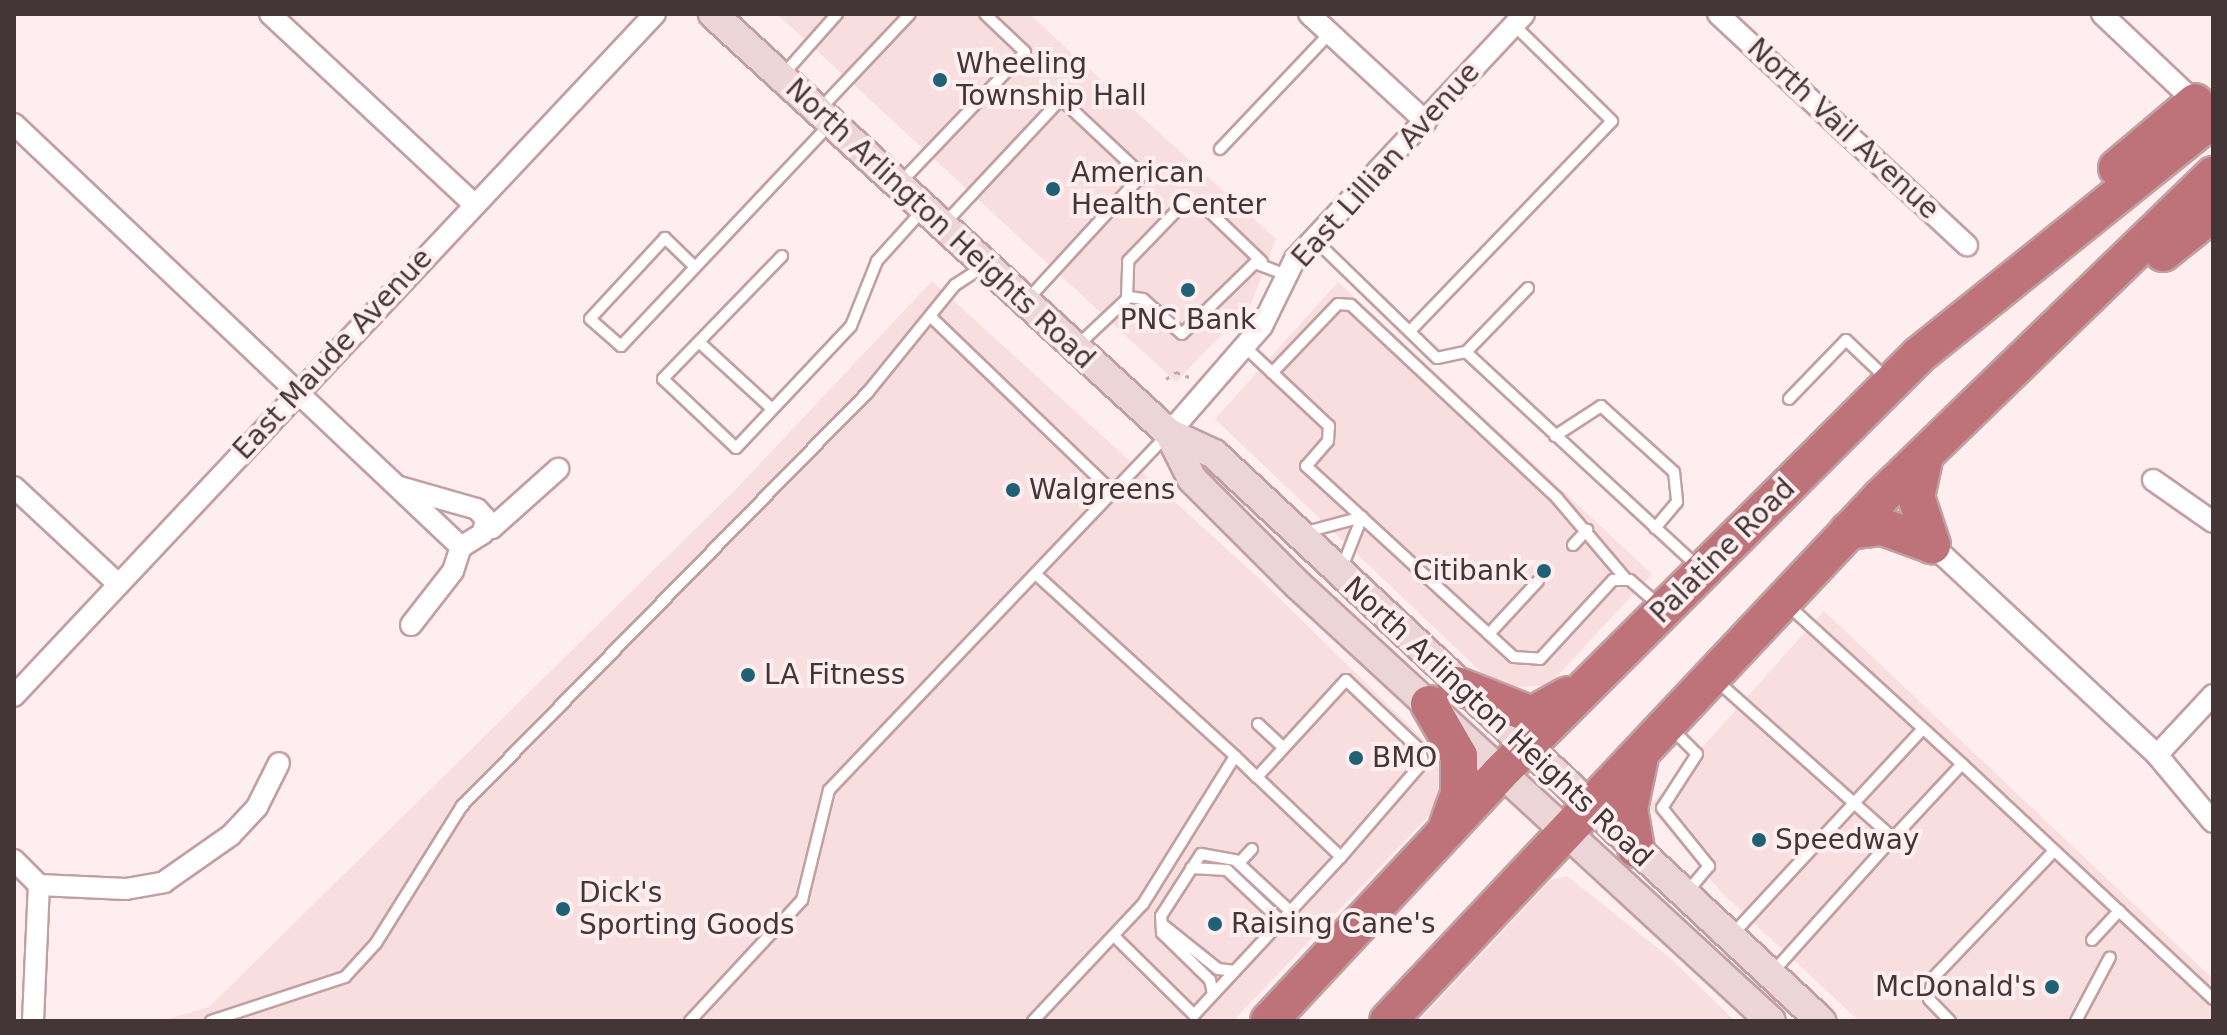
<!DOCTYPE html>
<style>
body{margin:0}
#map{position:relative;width:2227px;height:1035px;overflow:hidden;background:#feeeef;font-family:"DejaVu Sans",sans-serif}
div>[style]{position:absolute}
.built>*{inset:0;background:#f9dee0}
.path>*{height:3px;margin-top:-1.5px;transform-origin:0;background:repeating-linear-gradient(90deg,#baabac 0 4px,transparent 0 10px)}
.roads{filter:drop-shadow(2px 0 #c2a0a2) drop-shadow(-2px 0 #c2a0a2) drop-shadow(0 2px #c2a0a2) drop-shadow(0 -2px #c2a0a2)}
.lane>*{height:10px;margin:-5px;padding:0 5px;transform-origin:5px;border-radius:5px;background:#fff}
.street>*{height:20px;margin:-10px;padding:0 10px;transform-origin:10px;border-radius:10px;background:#fff}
.secondary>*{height:28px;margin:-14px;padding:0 14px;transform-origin:14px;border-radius:14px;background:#ecd5d7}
.highway>*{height:36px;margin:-18px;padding:0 18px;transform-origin:18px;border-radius:18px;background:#be737b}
.dots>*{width:22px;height:22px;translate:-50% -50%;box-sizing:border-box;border:4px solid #feeeef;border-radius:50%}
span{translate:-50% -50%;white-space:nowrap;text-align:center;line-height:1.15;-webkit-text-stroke:8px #feeeef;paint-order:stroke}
.poi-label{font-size:28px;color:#443637}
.left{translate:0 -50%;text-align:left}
.right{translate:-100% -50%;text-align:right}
.street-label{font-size:28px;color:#443637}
.frame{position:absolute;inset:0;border:16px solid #443637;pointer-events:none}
</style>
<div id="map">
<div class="built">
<i style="clip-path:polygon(777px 14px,1029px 14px,1276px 239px,1251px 304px,1176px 382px)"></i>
<i style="clip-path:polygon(932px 281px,1263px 582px,1434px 750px,1443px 786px,1438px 806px,1233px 1021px,161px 1021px,209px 1007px,737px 488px)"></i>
<i style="clip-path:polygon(1338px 282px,1652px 574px,1549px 685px,1498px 688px,1215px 419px)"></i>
<i style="clip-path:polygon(1824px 611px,2213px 979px,2213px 1021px,1859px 1021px,1723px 894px,1649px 807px)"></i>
<i style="clip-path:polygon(1567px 876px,1669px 957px,1735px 1021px,1419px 1021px,1551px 880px)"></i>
</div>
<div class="path">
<i style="left:1166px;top:379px;width:12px;rotate:-35deg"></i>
<i style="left:1176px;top:372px;width:14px;rotate:21deg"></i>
</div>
<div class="roads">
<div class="lane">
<i style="left:782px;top:76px;width:83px;rotate:-48.4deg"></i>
<i style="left:821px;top:108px;width:129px;rotate:-46.6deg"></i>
<i style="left:1220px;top:149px;width:160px;rotate:-46.5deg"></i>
<i style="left:899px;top:184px;width:182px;rotate:-46.3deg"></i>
<i style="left:1025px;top:52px;width:55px;rotate:-136.5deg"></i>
<i style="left:945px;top:223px;width:170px;rotate:-46.9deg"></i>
<i style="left:1061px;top:99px;width:111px;rotate:43.2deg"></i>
<i style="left:1142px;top:175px;width:171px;rotate:132.6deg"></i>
<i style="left:1314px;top:239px;width:171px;rotate:44.1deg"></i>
<i style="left:1437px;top:358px;width:30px;rotate:-12deg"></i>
<i style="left:782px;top:256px;width:171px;rotate:134.1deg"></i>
<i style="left:663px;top:379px;width:100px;rotate:43.4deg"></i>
<i style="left:736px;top:448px;width:168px;rotate:-46.7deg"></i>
<i style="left:851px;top:326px;width:70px;rotate:-68.2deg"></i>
<i style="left:877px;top:261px;width:67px;rotate:-48deg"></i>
<i style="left:695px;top:267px;width:42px;rotate:-136deg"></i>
<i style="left:665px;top:238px;width:110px;rotate:132.8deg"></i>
<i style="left:590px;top:319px;width:41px;rotate:41.1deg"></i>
<i style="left:621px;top:346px;width:303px;rotate:-46.7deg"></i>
<i style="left:1528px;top:288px;width:89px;rotate:134.1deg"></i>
<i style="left:1466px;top:352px;width:316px;rotate:42.8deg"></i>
<i style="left:1127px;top:298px;width:37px;rotate:-88deg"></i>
<i style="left:1128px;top:261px;width:81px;rotate:-46deg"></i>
<i style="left:1184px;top:203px;width:24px;rotate:15deg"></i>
<i style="left:1207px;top:209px;width:76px;rotate:43.9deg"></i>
<i style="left:930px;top:316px;width:255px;rotate:43.9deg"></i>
<i style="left:1410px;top:331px;width:291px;rotate:-46.1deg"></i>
<i style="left:1612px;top:121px;width:137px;rotate:-135.6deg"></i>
<i style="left:699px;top:342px;width:99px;rotate:42.5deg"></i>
<i style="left:1076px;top:347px;width:73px;rotate:-43.3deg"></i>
<i style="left:1129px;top:297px;width:14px;rotate:8deg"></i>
<i style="left:1143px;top:299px;width:52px;rotate:41.9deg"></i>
<i style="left:1182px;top:334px;width:102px;rotate:-44.2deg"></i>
<i style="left:1255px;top:263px;width:34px;rotate:21deg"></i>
<i style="left:1246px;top:348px;width:114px;rotate:43.2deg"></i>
<i style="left:1329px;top:426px;width:15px;rotate:94deg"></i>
<i style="left:1328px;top:441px;width:33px;rotate:131deg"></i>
<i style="left:1306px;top:466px;width:282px;rotate:42.6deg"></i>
<i style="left:1514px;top:657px;width:26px;rotate:4deg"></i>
<i style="left:1540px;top:659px;width:108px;rotate:-47.3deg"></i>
<i style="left:1613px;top:580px;width:17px"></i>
<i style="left:1630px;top:580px;width:40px;rotate:41deg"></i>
<i style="left:1272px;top:373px;width:95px;rotate:-46.3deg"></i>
<i style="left:1338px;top:304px;width:13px;rotate:4deg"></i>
<i style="left:1351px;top:305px;width:282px;rotate:43.1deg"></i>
<i style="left:1557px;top:498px;width:105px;rotate:49.6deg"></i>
<i style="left:1789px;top:399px;width:82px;rotate:-46deg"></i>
<i style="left:1846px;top:340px;width:55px;rotate:43.5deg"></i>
<i style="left:1555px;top:436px;width:55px;rotate:-33.1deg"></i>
<i style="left:1601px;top:406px;width:98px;rotate:42.1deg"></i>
<i style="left:1674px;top:472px;width:30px;rotate:84deg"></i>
<i style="left:1677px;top:502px;width:34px;rotate:130deg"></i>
<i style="left:1306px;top:532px;width:58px;rotate:-15deg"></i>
<i style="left:1362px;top:517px;width:57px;rotate:111.6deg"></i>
<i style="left:1573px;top:545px;width:21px;rotate:-47deg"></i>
<i style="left:1489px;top:634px;width:72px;rotate:-47.2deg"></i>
<i style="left:1717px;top:681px;width:236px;rotate:41.7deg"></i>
<i style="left:1893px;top:838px;width:101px;rotate:-47deg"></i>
<i style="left:1962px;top:764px;width:234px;rotate:-137.6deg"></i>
<i style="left:1258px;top:724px;width:34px;rotate:43deg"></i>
<i style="left:1672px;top:729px;width:35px;rotate:45deg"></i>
<i style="left:1697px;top:754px;width:64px;rotate:122.9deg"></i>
<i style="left:1662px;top:808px;width:75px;rotate:51deg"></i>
<i style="left:1709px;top:866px;width:35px;rotate:130deg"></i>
<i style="left:1235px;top:756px;width:30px;rotate:44deg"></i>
<i style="left:1257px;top:777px;width:116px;rotate:43.6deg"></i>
<i style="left:1341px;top:857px;width:125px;rotate:-49.2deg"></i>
<i style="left:1423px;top:762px;width:12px;rotate:-104deg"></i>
<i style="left:1420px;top:750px;width:102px;rotate:-136.6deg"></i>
<i style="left:1346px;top:680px;width:132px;rotate:132.5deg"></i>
<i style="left:1962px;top:764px;width:344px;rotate:43.1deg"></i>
<i style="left:1239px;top:863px;width:19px;rotate:-47deg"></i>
<i style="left:1191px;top:868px;width:36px;rotate:3deg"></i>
<i style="left:1227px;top:870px;width:74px;rotate:43.4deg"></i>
<i style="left:1163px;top:925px;width:70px;rotate:38.7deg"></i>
<i style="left:1218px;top:969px;width:17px;rotate:7deg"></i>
<i style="left:1114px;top:936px;width:112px;rotate:44.6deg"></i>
<i style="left:1194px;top:1015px;width:216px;rotate:-47.1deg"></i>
<i style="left:1731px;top:936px;width:282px;rotate:-47.2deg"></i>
<i style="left:2092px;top:940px;width:40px;rotate:-47deg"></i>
<i style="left:1772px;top:973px;width:181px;rotate:-48.1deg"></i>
<i style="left:1213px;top:994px;width:14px;rotate:-102deg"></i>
<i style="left:1210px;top:980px;width:67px;rotate:-135.6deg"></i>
<i style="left:1162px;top:933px;width:17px;rotate:-93deg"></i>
<i style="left:1161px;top:916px;width:74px;rotate:-57.2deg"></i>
<i style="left:1201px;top:854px;width:35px;rotate:10deg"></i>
<i style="left:1235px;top:860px;width:75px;rotate:42.8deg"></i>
<i style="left:211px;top:1021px;width:141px;rotate:-18.2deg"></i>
<i style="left:345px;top:977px;width:46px;rotate:-47.6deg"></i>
<i style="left:376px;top:943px;width:162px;rotate:-57.9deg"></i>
<i style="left:462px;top:806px;width:580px;rotate:-45.56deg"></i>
<i style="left:868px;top:392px;width:138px;rotate:-50.9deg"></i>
<i style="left:955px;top:285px;width:33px;rotate:-33deg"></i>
<i style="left:690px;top:1021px;width:165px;rotate:-47.2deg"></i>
<i style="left:802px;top:900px;width:113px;rotate:-76.2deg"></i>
<i style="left:829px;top:790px;width:492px;rotate:-46.4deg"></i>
<i style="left:1033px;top:1021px;width:161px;rotate:-46.8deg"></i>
<i style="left:1143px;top:904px;width:174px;rotate:-58.1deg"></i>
<i style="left:1235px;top:756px;width:267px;rotate:-137.6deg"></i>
<i style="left:1950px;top:1021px;width:30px;rotate:-134deg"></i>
<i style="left:1929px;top:999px;width:21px;rotate:-79deg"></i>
<i style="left:1933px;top:978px;width:175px;rotate:-46.4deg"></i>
<i style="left:2076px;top:1021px;width:72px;rotate:-62deg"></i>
</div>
<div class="street">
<i style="left:270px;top:14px;width:277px;rotate:43deg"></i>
<i style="left:1309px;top:14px;width:159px;rotate:42.7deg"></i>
<i style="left:1718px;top:14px;width:340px;rotate:42.9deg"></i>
<i style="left:2102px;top:14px;width:128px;rotate:43.4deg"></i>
<i style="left:14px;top:124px;width:615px;rotate:43.42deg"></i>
<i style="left:461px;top:547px;width:26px;rotate:-32deg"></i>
<i style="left:483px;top:533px;width:14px;rotate:-78deg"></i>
<i style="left:486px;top:519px;width:13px;rotate:-132deg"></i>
<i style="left:477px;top:509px;width:80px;rotate:-164.1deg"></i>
<i style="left:1169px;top:433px;width:142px;rotate:-49deg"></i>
<i style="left:1262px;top:326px;width:75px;rotate:-63.8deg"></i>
<i style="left:1295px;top:259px;width:335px;rotate:-46.9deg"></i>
<i style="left:2153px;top:480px;width:73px;rotate:35deg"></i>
<i style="left:14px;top:487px;width:139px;rotate:43deg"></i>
<i style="left:485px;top:527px;width:7px;rotate:8deg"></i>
<i style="left:492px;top:528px;width:89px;rotate:-41.8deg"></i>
<i style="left:1932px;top:545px;width:308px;rotate:43deg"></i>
<i style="left:2157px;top:755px;width:87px;rotate:50.1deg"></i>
<i style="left:411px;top:625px;width:68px;rotate:-52.1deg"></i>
<i style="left:453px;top:571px;width:25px;rotate:-72deg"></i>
<i style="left:14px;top:696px;width:936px;rotate:-46.78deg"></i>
<i style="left:2157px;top:755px;width:82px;rotate:-47deg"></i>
<i style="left:14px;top:860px;width:35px;rotate:45deg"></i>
<i style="left:39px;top:885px;width:87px;rotate:2.6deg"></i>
<i style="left:126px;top:889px;width:39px;rotate:-10deg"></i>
<i style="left:164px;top:882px;width:82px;rotate:-35deg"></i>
<i style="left:231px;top:835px;width:38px;rotate:-47deg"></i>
<i style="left:257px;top:807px;width:49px;rotate:-63.4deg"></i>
<i style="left:33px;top:1021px;width:136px;rotate:-87.5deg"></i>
</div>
<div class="secondary">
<i style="left:713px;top:14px;width:619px;rotate:42.58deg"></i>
<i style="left:1169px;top:433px;width:50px;rotate:25deg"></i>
<i style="left:1214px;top:454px;width:831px;rotate:43.05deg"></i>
<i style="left:1169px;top:433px;width:51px;rotate:63.4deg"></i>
<i style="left:1192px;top:479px;width:150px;rotate:45deg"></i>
<i style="left:1298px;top:585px;width:643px;rotate:42.67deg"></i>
</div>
<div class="highway">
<i style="left:2117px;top:168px;width:102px;rotate:-40.2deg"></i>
<i style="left:2163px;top:253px;width:64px;rotate:-38.7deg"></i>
<i style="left:1925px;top:455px;width:43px;rotate:102.1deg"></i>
<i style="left:1916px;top:497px;width:51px;rotate:71.6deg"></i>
<i style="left:1848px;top:531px;width:35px;rotate:-7deg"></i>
<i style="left:1883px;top:527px;width:52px;rotate:20.2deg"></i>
<i style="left:1456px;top:685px;width:82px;rotate:21.5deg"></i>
<i style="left:1532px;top:715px;width:41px;rotate:-29.1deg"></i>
<i style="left:1429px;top:704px;width:60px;rotate:60deg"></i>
<i style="left:1459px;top:756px;width:38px;rotate:90deg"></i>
<i style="left:1459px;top:794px;width:32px;rotate:110deg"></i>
<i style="left:1636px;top:849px;width:41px;rotate:-99.9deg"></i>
<i style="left:1629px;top:809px;width:53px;rotate:-78.1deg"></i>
<i style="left:1269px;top:1021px;width:338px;rotate:-47deg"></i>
<i style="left:1499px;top:774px;width:593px;rotate:-44.93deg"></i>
<i style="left:1919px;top:355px;width:377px;rotate:-38.8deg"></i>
<i style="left:1388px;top:1021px;width:718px;rotate:-46.75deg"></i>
<i style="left:1880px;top:498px;width:464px;rotate:-44.1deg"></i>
</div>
</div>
<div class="dots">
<i style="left:940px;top:80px;background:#206176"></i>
<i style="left:1053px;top:189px;background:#206176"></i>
<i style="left:1188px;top:290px;background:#206176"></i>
<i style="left:1013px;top:490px;background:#206176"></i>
<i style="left:1544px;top:571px;background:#206176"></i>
<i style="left:748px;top:675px;background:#206176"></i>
<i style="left:1356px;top:758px;background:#206176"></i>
<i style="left:1759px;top:840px;background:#206176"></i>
<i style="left:563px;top:909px;background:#206176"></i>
<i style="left:1215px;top:924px;background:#206176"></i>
<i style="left:2052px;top:987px;background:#206176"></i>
</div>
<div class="poi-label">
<span class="left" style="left:956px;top:80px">Wheeling<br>Township Hall</span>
<span class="left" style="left:1071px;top:189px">American<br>Health Center</span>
<span style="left:1188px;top:320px">PNC Bank</span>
<span class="left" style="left:1029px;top:490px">Walgreens</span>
<span class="right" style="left:1528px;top:571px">Citibank</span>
<span class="left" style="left:764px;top:675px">LA Fitness</span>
<span class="left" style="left:1372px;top:758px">BMO</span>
<span class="left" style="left:1775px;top:840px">Speedway</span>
<span class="left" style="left:579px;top:909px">Dick's<br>Sporting Goods</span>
<span class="left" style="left:1231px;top:924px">Raising Cane's</span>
<span class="right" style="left:2036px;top:987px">McDonald's</span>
</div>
<div class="street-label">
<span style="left:1843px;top:129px;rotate:43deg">North Vail Avenue</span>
<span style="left:1386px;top:165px;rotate:-48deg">East Lillian Avenue</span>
<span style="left:940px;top:224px;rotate:43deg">North Arlington Heights Road</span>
<span style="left:333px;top:354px;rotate:-47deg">East Maude Avenue</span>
<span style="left:1723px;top:551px;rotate:-45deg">Palatine Road</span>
<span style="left:1498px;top:722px;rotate:43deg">North Arlington Heights Road</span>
</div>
<div class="frame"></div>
</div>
